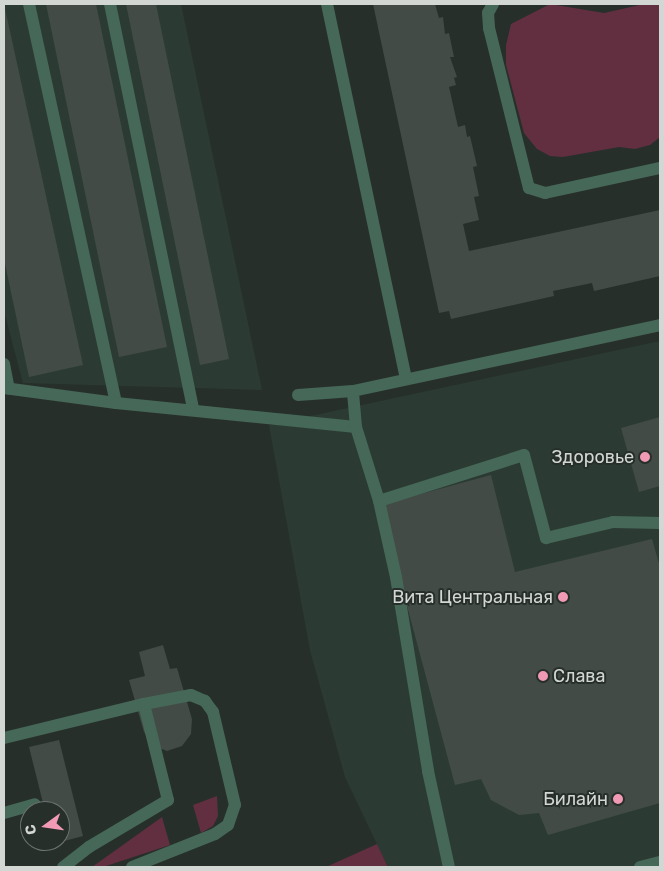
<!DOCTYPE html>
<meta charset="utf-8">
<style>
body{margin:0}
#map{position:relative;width:664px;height:871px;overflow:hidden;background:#272f2b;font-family:Rubik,sans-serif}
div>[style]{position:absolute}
.built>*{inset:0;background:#2b3b33}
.green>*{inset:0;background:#612f40}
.building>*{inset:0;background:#424b46}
.service>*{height:12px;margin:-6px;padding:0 6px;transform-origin:6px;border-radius:6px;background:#466858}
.dots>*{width:14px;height:14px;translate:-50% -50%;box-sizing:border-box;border:2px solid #272f2b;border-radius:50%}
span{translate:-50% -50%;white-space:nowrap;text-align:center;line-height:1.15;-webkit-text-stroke:4px #272f2b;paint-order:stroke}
.poi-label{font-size:18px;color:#d2d7d4}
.right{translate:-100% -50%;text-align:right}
.left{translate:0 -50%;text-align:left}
.frame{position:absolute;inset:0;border:5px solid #d2d7d4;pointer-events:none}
.north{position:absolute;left:20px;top:801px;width:50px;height:50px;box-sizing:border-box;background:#272f2b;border:1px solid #6b726f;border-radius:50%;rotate:256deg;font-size:14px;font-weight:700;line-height:20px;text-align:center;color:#d2d7d4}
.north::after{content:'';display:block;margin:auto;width:18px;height:22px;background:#f09ab5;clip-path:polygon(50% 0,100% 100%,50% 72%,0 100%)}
</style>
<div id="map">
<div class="built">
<i style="clip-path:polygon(4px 4px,181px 4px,262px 390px,23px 383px,4px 311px)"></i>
<i style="clip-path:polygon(660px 341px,660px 867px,388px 867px,345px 777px,310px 650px,269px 425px)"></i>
</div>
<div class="green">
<i style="clip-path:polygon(550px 4px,604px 13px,644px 4px,660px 4px,660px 137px,650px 145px,635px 149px,619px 147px,563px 157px,550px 156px,537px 149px,524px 133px,506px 65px,506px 45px,511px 24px)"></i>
<i style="clip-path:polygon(217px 796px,218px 816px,213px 826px,201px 833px,193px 805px)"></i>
<i style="clip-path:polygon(162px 817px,170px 845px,103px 867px,92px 867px)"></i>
<i style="clip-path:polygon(377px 844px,388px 867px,326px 867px)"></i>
</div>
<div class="building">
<i style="clip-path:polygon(4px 4px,83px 365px,29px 377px,4px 259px)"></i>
<i style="clip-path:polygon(46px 4px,96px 4px,167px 347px,119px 357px)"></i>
<i style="clip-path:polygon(126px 4px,156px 4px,229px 359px,200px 365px)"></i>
<i style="clip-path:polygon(373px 4px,435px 4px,439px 18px,443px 17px,445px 34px,449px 33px,454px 57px,450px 57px,457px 77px,454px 78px,456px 85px,449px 87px,458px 127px,465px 125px,467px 137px,470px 136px,477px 166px,473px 167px,479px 196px,474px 197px,479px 220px,463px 224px,469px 251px,660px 210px,660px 276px,594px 291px,592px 283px,553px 291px,554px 296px,451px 319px,449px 311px,439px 313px)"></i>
<i style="clip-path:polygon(660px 417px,660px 486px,639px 492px,621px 428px)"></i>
<i style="clip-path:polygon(491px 475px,515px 572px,652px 539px,660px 567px,660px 803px,548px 835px,539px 813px,519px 815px,491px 800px,481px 779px,455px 785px,380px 505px)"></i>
<i style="clip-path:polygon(163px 645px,170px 669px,177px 668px,192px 719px,191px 734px,182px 746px,167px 751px,152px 745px,144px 732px,129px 680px,145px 676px,139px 652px)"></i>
<i style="clip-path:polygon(59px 740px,83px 836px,53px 844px,52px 841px,60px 841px,60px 811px,45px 811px,29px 747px)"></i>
</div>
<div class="service">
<i style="left:29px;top:4px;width:408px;rotate:77.7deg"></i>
<i style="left:110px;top:4px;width:414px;rotate:78.4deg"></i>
<i style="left:327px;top:4px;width:383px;rotate:78.1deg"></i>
<i style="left:493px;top:4px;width:10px;rotate:119deg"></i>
<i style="left:488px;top:13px;width:15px;rotate:86deg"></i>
<i style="left:489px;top:28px;width:165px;rotate:76deg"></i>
<i style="left:529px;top:188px;width:17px;rotate:17deg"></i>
<i style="left:545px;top:193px;width:118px;rotate:-12.3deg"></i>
<i style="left:4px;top:364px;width:25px;rotate:79deg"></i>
<i style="left:4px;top:388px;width:113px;rotate:7.6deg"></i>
<i style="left:116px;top:403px;width:241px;rotate:5.7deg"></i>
<i style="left:356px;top:427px;width:36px;rotate:-95deg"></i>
<i style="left:353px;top:391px;width:314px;rotate:-12.1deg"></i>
<i style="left:298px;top:395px;width:55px;rotate:-4.2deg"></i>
<i style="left:356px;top:427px;width:77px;rotate:72.7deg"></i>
<i style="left:379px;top:501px;width:78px;rotate:77.4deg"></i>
<i style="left:396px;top:577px;width:197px;rotate:80.6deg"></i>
<i style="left:428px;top:771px;width:98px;rotate:77.7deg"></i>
<i style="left:379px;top:501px;width:152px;rotate:-17.6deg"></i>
<i style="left:524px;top:455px;width:86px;rotate:75.2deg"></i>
<i style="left:546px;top:538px;width:69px;rotate:-13.4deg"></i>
<i style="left:613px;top:522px;width:47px;rotate:1.2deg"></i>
<i style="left:4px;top:738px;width:144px;rotate:-13.7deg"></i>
<i style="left:144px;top:704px;width:99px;rotate:76deg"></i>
<i style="left:168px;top:800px;width:92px;rotate:149.3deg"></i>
<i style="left:89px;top:847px;width:33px;rotate:142deg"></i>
<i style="left:4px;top:813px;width:32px;rotate:-16deg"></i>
<i style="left:132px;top:867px;width:89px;rotate:-21.7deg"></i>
<i style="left:215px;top:834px;width:16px;rotate:-35deg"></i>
<i style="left:228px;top:825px;width:21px;rotate:-71deg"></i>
<i style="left:235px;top:805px;width:96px;rotate:-103.3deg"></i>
<i style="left:213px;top:712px;width:14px;rotate:-126deg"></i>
<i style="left:205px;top:701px;width:15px;rotate:-157deg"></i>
<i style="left:191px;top:695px;width:48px;rotate:169.2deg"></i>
<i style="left:640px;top:867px;width:21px;rotate:-14deg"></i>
</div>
<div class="dots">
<i style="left:645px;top:457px;background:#f09ab5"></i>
<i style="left:563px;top:597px;background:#f09ab5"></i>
<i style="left:543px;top:676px;background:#f09ab5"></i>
<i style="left:618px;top:799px;background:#f09ab5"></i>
</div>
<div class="poi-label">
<span class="right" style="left:634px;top:457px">Здоровье</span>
<span class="right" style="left:553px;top:597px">Вита Центральная</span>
<span class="left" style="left:553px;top:676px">Слава</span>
<span class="right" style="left:608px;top:799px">Билайн</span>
</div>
<div class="frame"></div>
<div class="north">С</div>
</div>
